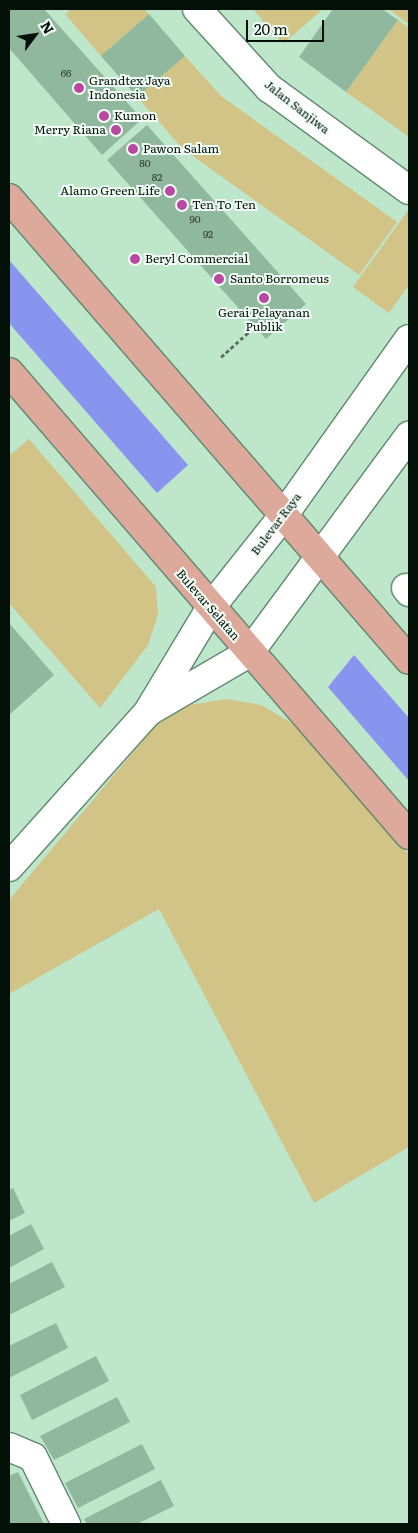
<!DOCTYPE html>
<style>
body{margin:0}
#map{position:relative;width:418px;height:1533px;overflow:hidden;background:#bde6cb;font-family:Literata,serif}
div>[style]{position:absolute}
.green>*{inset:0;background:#d2c386}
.water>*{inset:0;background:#8895ee}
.building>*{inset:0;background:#90b89e}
.path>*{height:3px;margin-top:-1.5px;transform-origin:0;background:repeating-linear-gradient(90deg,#597362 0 4px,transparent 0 6.5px)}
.roads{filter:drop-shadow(1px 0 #61886f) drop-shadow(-1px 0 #61886f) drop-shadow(0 1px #61886f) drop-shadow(0 -1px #61886f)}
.minor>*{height:28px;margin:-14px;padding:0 14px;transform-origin:14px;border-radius:14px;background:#fff}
.major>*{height:28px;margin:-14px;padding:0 14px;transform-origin:14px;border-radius:14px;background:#dca99b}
.dots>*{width:14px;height:14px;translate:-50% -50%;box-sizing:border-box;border:2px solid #f2fff6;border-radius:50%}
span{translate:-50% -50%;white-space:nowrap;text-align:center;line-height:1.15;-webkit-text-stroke:4px #f2fff6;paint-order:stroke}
.number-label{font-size:10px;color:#263a2e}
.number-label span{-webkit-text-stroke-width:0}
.poi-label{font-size:12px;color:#031008}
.left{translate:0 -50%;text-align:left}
.right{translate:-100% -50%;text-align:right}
.street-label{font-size:12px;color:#031008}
.frame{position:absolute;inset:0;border:10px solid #031008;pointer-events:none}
.north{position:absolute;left:10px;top:10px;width:50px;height:50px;-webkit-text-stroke:4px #f2fff6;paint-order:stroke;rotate:59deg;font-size:14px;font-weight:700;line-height:20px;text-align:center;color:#031008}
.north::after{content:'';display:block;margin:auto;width:18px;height:22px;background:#031008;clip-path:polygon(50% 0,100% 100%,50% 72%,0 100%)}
.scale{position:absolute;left:246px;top:20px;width:78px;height:22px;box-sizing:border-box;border:2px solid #031008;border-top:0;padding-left:6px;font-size:15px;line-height:18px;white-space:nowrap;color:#031008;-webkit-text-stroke:4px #f2fff6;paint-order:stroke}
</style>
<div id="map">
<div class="green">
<i style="clip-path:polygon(71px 9px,144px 9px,149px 14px,101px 56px,65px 14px)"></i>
<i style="clip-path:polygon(253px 9px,323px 9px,283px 44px)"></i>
<i style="clip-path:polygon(389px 9px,409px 9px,409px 24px,399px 17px)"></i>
<i style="clip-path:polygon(398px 20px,409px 28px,409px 137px,346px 92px)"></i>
<i style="clip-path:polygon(185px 56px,221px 96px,397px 222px,359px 275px,183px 149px,137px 97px)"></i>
<i style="clip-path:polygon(409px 209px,409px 285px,389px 313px,353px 287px)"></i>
<i style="clip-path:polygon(29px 439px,156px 587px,158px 615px,148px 645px,100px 708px,9px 603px,9px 456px)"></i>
<i style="clip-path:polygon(227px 699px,261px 705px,292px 723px,409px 854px,409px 1147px,314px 1203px,159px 909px,9px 994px,9px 900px,156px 725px,189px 705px)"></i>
</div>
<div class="water">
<i style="clip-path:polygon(9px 260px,188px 465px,157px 493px,9px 323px)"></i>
<i style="clip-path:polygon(354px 655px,409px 718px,409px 781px,328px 687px)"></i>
</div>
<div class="building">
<i style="clip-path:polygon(9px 9px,44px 9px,142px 119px,102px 155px,9px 48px)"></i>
<i style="clip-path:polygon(333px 9px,382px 9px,398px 20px,346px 92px,299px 57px)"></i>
<i style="clip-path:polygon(149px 14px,185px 56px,137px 97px,101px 56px)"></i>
<i style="clip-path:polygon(147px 125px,306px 304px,266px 339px,107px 160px)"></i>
<i style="clip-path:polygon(9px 623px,54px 675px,9px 715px)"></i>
<i style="clip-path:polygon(13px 1188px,25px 1213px,9px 1221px,9px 1190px)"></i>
<i style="clip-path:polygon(31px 1224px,44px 1249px,9px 1268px,9px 1236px)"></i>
<i style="clip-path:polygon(52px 1262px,65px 1287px,9px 1315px,9px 1284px)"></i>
<i style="clip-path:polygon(56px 1323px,68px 1348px,9px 1378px,9px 1346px)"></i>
<i style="clip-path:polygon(96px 1356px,109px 1381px,32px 1420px,20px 1395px)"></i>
<i style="clip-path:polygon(117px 1397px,130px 1422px,54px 1460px,40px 1436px)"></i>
<i style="clip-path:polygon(142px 1444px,155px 1469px,78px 1508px,65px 1483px)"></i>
<i style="clip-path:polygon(18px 1472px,44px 1524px,9px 1524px,9px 1476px)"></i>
<i style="clip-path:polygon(161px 1480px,174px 1506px,137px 1524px,87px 1524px,84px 1519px)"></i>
</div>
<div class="path">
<i style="left:221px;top:357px;width:39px;rotate:-42deg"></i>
</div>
<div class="roads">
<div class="minor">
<i style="left:197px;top:9px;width:107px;rotate:47.7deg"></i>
<i style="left:269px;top:88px;width:173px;rotate:36.1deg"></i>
<i style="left:406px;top:588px;width:5px;rotate:53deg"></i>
<i style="left:151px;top:710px;width:113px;rotate:-30.2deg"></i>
<i style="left:249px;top:653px;width:270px;rotate:-53.6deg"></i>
<i style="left:9px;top:867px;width:208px;rotate:-48.1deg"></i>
<i style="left:148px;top:712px;width:122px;rotate:-59deg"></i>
<i style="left:211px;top:607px;width:116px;rotate:-51.6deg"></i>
<i style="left:283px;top:516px;width:217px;rotate:-54.6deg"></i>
<i style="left:9px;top:1447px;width:26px;rotate:23deg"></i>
<i style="left:33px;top:1457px;width:75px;rotate:63.8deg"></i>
</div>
<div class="major">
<i style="left:9px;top:198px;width:611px;rotate:49.11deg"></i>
<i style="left:9px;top:372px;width:612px;rotate:49.18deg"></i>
</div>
</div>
<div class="dots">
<i style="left:79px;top:88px;background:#b948a3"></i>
<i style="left:104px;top:116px;background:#b948a3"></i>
<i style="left:116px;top:130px;background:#b948a3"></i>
<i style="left:133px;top:149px;background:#b948a3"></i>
<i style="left:170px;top:191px;background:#b948a3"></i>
<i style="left:182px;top:205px;background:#b948a3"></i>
<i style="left:135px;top:259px;background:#b948a3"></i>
<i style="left:219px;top:279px;background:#b948a3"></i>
<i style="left:264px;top:298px;background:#b948a3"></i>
</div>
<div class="number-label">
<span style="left:66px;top:73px">66</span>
<span style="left:145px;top:163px">80</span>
<span style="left:157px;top:177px">82</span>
<span style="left:195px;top:219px">90</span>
<span style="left:208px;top:234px">92</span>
</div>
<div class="poi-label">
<span class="left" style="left:89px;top:88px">Grandtex Jaya<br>Indonesia</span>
<span class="left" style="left:114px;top:116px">Kumon</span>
<span class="right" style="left:106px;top:130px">Merry Riana</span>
<span class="left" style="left:143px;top:149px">Pawon Salam</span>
<span class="right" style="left:160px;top:191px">Alamo Green Life</span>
<span class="left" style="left:192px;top:205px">Ten To Ten</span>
<span class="left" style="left:145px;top:259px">Beryl Commercial</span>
<span class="left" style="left:230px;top:279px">Santo Borromeus</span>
<span style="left:264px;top:320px">Gerai Pelayanan<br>Publik</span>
</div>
<div class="street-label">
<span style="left:297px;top:107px;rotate:38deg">Jalan Sanjiwa</span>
<span style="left:276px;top:524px;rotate:-53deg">Bulevar Raya</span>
<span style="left:208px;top:605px;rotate:49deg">Bulevar Selatan</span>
</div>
<div class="frame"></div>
<div class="north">N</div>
<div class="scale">20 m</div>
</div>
